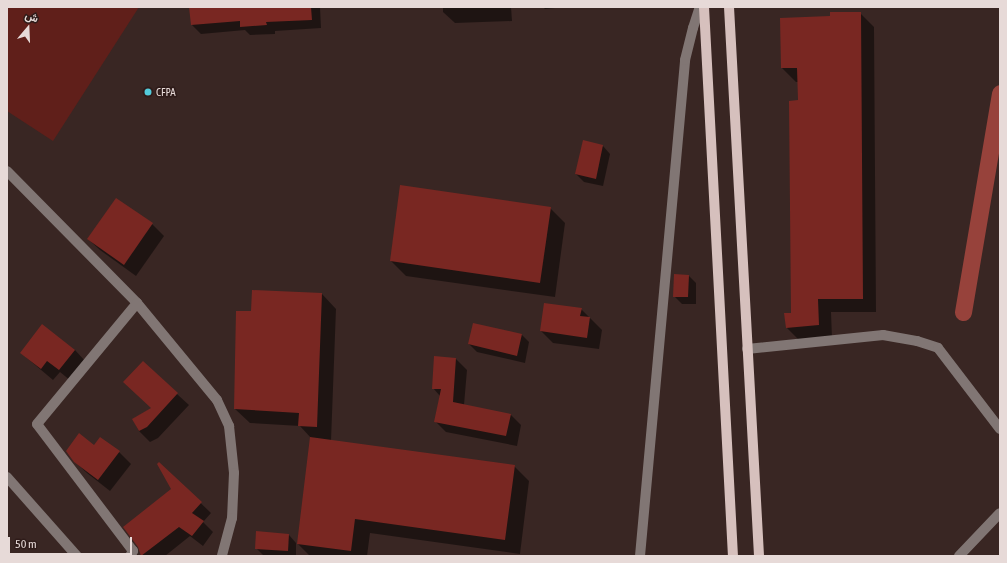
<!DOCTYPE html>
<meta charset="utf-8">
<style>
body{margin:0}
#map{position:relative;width:1007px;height:563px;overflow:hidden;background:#392623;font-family:"Asap Condensed",Vazirmatn,sans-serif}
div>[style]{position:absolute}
.green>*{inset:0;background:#601f1a}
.shadow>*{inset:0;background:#0007}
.canal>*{height:17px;margin:-8.5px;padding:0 8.5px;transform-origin:8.5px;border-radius:8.5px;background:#97423b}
.building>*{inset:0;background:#792722}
.minor>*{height:10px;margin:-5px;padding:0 5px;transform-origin:5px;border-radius:5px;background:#817674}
.major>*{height:10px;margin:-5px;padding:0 5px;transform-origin:5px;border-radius:5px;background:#d6c0bd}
.dots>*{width:11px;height:11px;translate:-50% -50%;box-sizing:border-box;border:2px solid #2f1c1a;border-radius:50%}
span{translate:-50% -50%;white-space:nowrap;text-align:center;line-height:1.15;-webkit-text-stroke:3.5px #2f1c1a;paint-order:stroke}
.poi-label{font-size:11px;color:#e7dad8}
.left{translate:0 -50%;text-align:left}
.frame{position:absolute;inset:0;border:8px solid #e7dad8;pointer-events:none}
.north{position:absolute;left:8px;top:8px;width:40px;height:40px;-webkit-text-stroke:3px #2f1c1a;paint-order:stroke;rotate:19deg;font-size:11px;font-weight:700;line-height:16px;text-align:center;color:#e7dad8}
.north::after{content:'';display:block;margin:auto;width:14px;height:18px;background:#e7dad8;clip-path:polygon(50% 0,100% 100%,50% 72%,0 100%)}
.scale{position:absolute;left:8px;top:537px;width:124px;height:18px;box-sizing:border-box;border:2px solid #e7dad8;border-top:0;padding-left:5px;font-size:12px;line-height:14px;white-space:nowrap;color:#e7dad8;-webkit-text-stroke:3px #2f1c1a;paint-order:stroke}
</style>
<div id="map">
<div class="green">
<i style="clip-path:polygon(7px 7px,139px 7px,53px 141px,7px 111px)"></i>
</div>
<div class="shadow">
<i style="clip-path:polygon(190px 7px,320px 7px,321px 28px,275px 31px,275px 34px,250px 35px,245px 30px,201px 34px,192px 25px)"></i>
<i style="clip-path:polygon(443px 7px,511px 7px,512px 21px,455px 23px,443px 12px)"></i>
<i style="clip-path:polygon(543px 7px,565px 7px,545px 9px)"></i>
<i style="clip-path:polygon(860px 13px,874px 27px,876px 312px,831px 312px,832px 338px,800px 341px,787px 328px,792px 314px,799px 82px,796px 82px,782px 68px,831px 17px)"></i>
<i style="clip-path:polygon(603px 146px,610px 154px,603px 186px,584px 182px,576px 174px)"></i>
<i style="clip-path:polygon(116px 199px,152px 224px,164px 236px,136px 276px,100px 250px,88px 239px)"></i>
<i style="clip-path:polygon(550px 208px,565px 223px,555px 297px,406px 276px,391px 261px)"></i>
<i style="clip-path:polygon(689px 276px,696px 283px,696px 304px,682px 304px,674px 296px)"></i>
<i style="clip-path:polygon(322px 294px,336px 309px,331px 441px,514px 466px,529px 481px,520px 554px,370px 533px,367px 556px,310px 556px,298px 544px,311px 438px,300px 426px,250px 423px,235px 409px,252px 312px)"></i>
<i style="clip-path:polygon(581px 309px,602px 330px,599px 349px,553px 343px,541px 331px)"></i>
<i style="clip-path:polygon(521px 334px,529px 342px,525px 363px,477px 352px,469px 344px)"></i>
<i style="clip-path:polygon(75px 350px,86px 362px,71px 381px,60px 372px,53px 380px,21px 353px)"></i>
<i style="clip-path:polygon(435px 358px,456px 359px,467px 370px,464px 405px,511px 415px,521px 425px,517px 446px,446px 432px,435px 421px,440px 396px,433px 388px)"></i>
<i style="clip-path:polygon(143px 363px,189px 405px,158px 438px,150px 442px,139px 431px,133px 419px,152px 408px)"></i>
<i style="clip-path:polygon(94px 446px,119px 452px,131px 464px,110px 491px,87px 473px,74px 461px)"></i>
<i style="clip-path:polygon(159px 463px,211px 513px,203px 522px,213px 532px,203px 546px,190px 536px,165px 556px,143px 556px,139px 547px,172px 489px)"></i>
<i style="clip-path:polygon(289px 535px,296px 543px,296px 556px,264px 556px,256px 548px)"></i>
</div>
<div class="canal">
<i style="left:963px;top:312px;width:222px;rotate:-80.4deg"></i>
</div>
<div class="building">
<i style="clip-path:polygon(189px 7px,311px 7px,312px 20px,266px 22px,267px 25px,240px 27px,240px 21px,191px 25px)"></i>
<i style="clip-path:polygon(830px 12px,861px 12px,863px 299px,818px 299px,819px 325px,786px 328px,784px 313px,791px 313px,789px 101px,798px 100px,797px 68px,781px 68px,780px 18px,830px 16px)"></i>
<i style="clip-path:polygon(583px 140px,603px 145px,596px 179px,575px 174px)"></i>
<i style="clip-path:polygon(400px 185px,551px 207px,540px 283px,390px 261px)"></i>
<i style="clip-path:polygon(116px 198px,153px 223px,124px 265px,87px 239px)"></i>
<i style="clip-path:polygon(674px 274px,689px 275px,688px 297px,673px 297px)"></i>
<i style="clip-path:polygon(252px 290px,322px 293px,317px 427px,298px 426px,299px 413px,234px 409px,236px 311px,251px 311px)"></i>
<i style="clip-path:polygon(544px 303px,582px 308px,580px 316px,590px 317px,587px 338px,540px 331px)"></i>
<i style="clip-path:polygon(473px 323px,522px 334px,517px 356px,468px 344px)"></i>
<i style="clip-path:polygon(42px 324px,75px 350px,59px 370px,47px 361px,41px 369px,20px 353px)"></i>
<i style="clip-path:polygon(434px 356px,456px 358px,453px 402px,511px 414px,506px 436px,434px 422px,441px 389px,432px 389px)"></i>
<i style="clip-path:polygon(143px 361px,178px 393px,147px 427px,139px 431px,132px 419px,151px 408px,123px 382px)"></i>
<i style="clip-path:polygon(79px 433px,94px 445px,100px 437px,120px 451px,98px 480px,74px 462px,66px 451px)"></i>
<i style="clip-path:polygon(310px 437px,515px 465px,505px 540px,355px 519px,351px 551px,297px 544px)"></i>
<i style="clip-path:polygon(159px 462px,202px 502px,192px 513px,204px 521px,192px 536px,179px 527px,141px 556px,138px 547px,123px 527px,171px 489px,157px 464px)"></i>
<i style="clip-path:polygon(256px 531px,289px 534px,288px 551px,255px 549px)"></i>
</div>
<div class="minor">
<i style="left:7px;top:171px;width:185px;rotate:45.4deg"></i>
<i style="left:137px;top:303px;width:126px;rotate:50.5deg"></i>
<i style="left:217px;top:400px;width:29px;rotate:65deg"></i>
<i style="left:229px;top:426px;width:47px;rotate:83.9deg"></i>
<i style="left:234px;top:473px;width:45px;rotate:92.5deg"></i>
<i style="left:232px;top:518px;width:39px;rotate:105deg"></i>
<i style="left:747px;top:349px;width:137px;rotate:-5.9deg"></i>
<i style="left:883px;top:335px;width:35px;rotate:10deg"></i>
<i style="left:917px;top:341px;width:22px;rotate:18deg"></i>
<i style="left:938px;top:348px;width:102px;rotate:52.6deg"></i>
<i style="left:7px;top:477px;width:106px;rotate:48.5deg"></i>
<i style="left:130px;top:556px;width:6px;rotate:-59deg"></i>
<i style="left:133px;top:551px;width:159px;rotate:-127.1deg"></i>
<i style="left:37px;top:424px;width:157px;rotate:-50.4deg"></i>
<i style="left:640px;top:556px;width:498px;rotate:-84.8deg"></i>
<i style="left:685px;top:60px;width:33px;rotate:-76deg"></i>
<i style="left:693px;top:28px;width:22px;rotate:-72deg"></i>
<i style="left:959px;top:556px;width:59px;rotate:-46.4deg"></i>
</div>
<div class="major">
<i style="left:704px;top:7px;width:550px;rotate:86.98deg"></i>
<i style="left:729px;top:7px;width:550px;rotate:86.87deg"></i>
</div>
<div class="dots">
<i style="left:148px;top:92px;background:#53cbdb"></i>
</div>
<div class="poi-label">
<span class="left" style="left:156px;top:92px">CFPA</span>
</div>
<div class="frame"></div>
<div class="north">ش</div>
<div class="scale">50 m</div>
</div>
